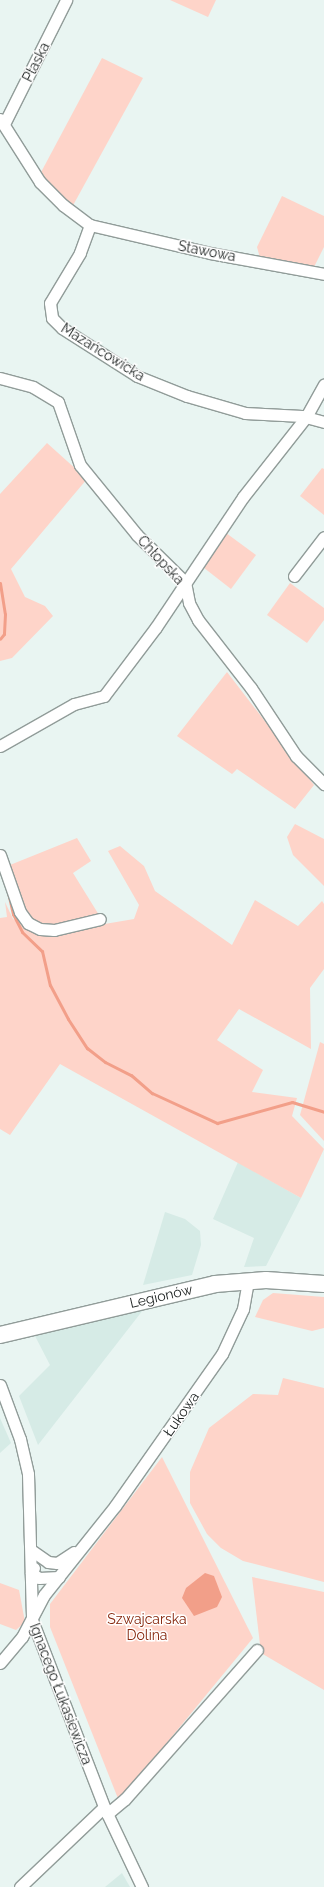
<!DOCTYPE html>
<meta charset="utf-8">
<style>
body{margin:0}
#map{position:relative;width:324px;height:1887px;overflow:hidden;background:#e9f5f2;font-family:Raleway,sans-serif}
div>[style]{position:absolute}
.built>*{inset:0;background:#d6ebe6}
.green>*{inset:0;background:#fed4c9}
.water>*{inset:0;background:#f29f89}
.stream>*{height:3px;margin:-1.5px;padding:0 1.5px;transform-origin:1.5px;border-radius:1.5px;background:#f29f89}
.roads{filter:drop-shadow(1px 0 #919c99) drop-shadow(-1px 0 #919c99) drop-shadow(0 1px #919c99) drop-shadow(0 -1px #919c99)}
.street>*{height:11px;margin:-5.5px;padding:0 5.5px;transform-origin:5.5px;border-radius:5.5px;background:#fff}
.secondary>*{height:16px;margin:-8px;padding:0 8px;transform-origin:8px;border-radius:8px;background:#fff}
span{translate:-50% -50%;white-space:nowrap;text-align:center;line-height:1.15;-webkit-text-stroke:3px #fff;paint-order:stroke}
.street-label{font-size:14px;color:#1c2120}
.park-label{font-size:14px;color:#86260c}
</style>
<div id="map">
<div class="built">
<i style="clip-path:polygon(238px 1162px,301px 1198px,266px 1266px,244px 1267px,254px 1238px,213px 1219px)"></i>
<i style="clip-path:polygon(165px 1212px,185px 1219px,200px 1231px,201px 1245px,192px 1275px,143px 1285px)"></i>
<i style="clip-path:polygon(143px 1310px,38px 1445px,19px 1396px,50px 1365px,35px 1336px)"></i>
<i style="clip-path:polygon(0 1418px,11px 1443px,0 1453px)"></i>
<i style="clip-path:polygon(122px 1873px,130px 1887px,105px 1887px)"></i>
</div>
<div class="green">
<i style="clip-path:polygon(170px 0,216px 0,208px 17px)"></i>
<i style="clip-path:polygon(102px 58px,143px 78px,71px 209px,39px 176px)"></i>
<i style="clip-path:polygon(282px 196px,324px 216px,324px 247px,313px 269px,260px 258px,257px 247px)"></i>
<i style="clip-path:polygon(47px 443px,87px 479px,11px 569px,25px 597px,45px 606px,53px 616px,12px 658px,0 661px,0 494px)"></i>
<i style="clip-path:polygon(322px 468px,324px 469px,324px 515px,300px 496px)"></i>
<i style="clip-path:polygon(222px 530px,256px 555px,231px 589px,199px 564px)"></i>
<i style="clip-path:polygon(290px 583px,324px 608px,324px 620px,307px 643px,267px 615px)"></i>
<i style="clip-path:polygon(227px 672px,314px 785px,295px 809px,237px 769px,232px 774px,177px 736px)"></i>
<i style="clip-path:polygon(295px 824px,324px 839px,324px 886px,293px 855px,287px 837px)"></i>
<i style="clip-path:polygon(77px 838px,91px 861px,73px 873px,99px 915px,51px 927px,30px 922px,24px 915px,10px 865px)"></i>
<i style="clip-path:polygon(120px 846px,144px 866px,155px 891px,232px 945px,255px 900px,298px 926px,322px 901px,324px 904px,324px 969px,310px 988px,311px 1049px,239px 1009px,217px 1040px,263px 1070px,252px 1092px,297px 1098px,292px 1116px,324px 1149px,301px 1198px,60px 1064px,10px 1135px,0 1129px,0 918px,7px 917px,5px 902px,13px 919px,35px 933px,46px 934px,134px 919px,139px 905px,108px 851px)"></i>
<i style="clip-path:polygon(320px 1042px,324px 1044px,324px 1141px,300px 1115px)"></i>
<i style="clip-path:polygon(273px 1293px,324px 1297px,324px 1328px,312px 1331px,255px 1317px,263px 1300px)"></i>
<i style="clip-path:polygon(283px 1378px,324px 1388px,324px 1582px,243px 1561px,221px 1548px,207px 1534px,190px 1503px,190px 1472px,209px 1428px,253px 1394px,278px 1395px)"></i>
<i style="clip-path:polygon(162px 1457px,253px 1638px,119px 1801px,50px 1627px,50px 1604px)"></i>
<i style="clip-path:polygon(252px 1577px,324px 1592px,324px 1690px,261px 1653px)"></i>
<i style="clip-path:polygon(0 1583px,19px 1590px,25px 1622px,16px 1630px,0 1624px)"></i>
</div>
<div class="water">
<i style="clip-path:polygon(205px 1573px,214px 1576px,222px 1597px,217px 1607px,194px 1616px,182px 1598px,186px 1588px)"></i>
</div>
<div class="stream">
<i style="left:0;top:583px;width:31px;rotate:81deg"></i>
<i style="left:5px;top:614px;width:20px;rotate:93deg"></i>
<i style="left:4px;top:634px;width:6px;rotate:129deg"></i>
<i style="left:7px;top:888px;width:27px;rotate:77deg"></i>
<i style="left:13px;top:914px;width:20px;rotate:63deg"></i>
<i style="left:22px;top:932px;width:28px;rotate:44deg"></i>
<i style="left:42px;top:951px;width:35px;rotate:77deg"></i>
<i style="left:50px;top:985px;width:38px;rotate:62deg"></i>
<i style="left:68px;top:1019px;width:35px;rotate:57deg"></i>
<i style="left:87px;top:1048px;width:23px;rotate:38deg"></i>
<i style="left:105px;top:1062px;width:29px;rotate:27deg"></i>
<i style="left:131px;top:1075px;width:28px;rotate:41deg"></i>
<i style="left:152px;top:1093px;width:72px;rotate:24.8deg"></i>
<i style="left:217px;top:1123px;width:78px;rotate:-15.6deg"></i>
<i style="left:292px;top:1102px;width:34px;rotate:17deg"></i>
</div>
<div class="roads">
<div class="street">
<i style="left:0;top:119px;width:75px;rotate:57.6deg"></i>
<i style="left:40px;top:182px;width:33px;rotate:45deg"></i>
<i style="left:63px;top:205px;width:34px;rotate:37deg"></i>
<i style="left:90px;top:225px;width:30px;rotate:110deg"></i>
<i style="left:80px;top:253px;width:58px;rotate:121deg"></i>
<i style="left:50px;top:303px;width:15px;rotate:82deg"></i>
<i style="left:52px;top:318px;width:14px;rotate:45deg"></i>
<i style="left:62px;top:328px;width:89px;rotate:32.6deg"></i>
<i style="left:137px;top:376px;width:54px;rotate:21.8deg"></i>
<i style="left:187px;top:396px;width:60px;rotate:16.3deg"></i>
<i style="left:245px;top:413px;width:57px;rotate:3deg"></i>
<i style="left:302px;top:416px;width:23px;rotate:15deg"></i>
<i style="left:4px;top:124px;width:139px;rotate:-63.4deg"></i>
<i style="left:90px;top:225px;width:123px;rotate:13.1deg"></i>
<i style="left:210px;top:253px;width:116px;rotate:10.4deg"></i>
<i style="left:0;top:378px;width:34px;rotate:15deg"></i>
<i style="left:33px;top:387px;width:29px;rotate:31deg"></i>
<i style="left:58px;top:402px;width:67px;rotate:70.8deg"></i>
<i style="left:80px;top:465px;width:90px;rotate:50.8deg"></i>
<i style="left:137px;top:535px;width:67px;rotate:44.4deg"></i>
<i style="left:185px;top:582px;width:21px;rotate:79deg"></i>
<i style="left:189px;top:603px;width:19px;rotate:62deg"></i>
<i style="left:198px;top:620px;width:86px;rotate:52.1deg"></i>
<i style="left:251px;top:688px;width:82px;rotate:56.5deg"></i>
<i style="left:296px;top:756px;width:40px;rotate:45deg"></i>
<i style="left:294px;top:576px;width:49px;rotate:-52.4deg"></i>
<i style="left:0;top:746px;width:85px;rotate:-29.6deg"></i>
<i style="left:74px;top:704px;width:31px;rotate:-15deg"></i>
<i style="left:104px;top:696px;width:86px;rotate:-53deg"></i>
<i style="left:156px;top:627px;width:156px;rotate:-56.2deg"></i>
<i style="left:243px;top:497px;width:102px;rotate:-51.8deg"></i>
<i style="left:306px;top:417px;width:37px;rotate:-61deg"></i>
<i style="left:0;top:855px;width:60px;rotate:70.7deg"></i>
<i style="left:20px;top:912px;width:14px;rotate:54deg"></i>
<i style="left:28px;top:923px;width:13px;rotate:27deg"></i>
<i style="left:40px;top:929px;width:14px;rotate:4deg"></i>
<i style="left:54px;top:930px;width:47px;rotate:-13.4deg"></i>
<i style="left:0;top:1385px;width:58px;rotate:69.7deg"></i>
<i style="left:20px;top:1439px;width:36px;rotate:77deg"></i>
<i style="left:28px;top:1474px;width:146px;rotate:88.4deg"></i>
<i style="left:32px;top:1620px;width:200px;rotate:68.9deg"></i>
<i style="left:104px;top:1807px;width:89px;rotate:64.6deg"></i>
<i style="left:31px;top:1550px;width:21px;rotate:35deg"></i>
<i style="left:48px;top:1562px;width:9px;rotate:6deg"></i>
<i style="left:57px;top:1563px;width:20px;rotate:-33deg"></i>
<i style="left:34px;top:1568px;width:6px;rotate:121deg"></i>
<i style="left:31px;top:1573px;width:9px;rotate:32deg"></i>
<i style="left:39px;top:1578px;width:20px;rotate:-3deg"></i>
<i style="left:0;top:1663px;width:34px;rotate:-50deg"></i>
<i style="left:22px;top:1637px;width:47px;rotate:-62.4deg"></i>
<i style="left:44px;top:1595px;width:114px;rotate:-51.4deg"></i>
<i style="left:115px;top:1506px;width:186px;rotate:-54.9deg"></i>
<i style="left:222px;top:1354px;width:50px;rotate:-65deg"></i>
<i style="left:243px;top:1309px;width:29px;rotate:-80deg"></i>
<i style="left:107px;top:1814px;width:23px;rotate:-40deg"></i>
<i style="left:125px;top:1799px;width:199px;rotate:-48.5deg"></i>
<i style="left:20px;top:1887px;width:116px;rotate:-43.6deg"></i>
</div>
<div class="secondary">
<i style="left:0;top:1335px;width:221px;rotate:-13.3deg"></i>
<i style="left:215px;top:1284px;width:51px;rotate:-4.5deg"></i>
<i style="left:266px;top:1280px;width:58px;rotate:3.9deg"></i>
</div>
</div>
<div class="street-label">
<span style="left:36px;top:62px;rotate:-63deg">Płaska</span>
<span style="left:207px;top:251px;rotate:11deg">Stawowa</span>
<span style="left:103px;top:352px;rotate:32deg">Mazańcowicka</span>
<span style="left:161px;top:560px;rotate:47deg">Chłopska</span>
<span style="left:161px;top:1296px;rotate:-13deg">Legionów</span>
<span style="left:181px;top:1414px;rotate:-55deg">Łukowa</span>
<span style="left:61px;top:1694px;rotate:69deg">Ignacego Łukasiewicza</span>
</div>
<div class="park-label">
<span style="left:147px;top:1627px">Szwajcarska<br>Dolina</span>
</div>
</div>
